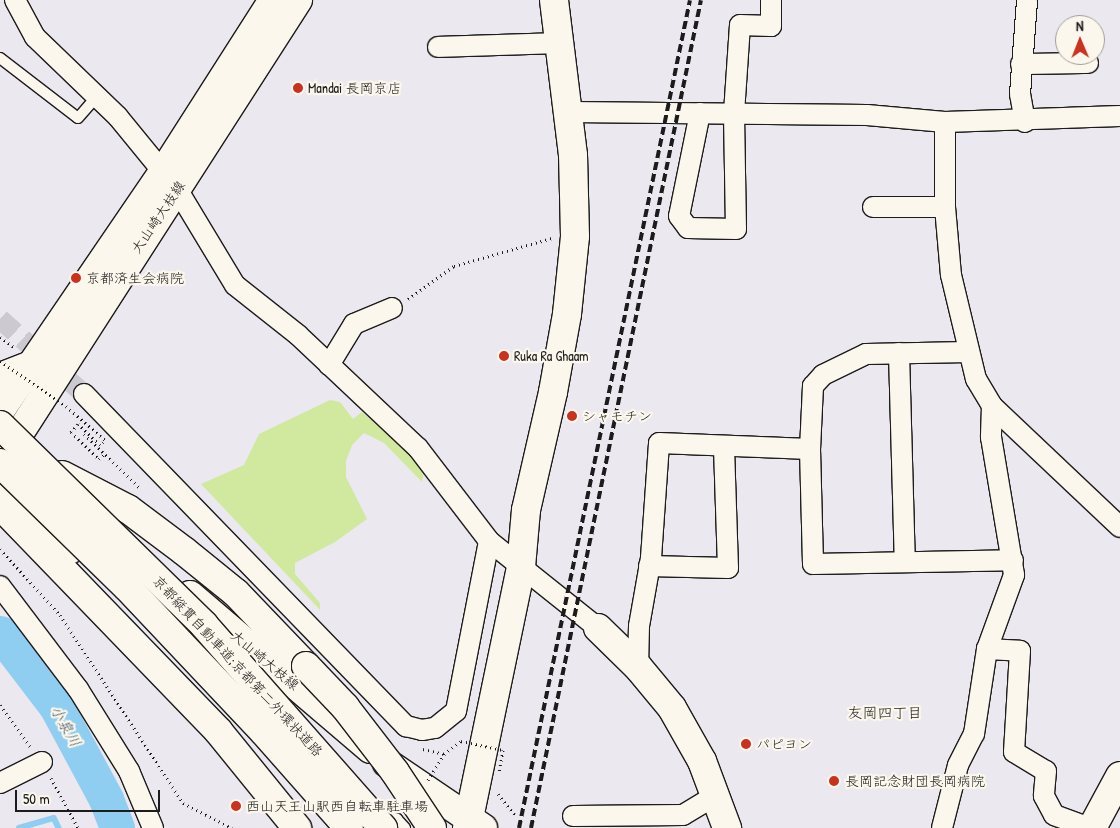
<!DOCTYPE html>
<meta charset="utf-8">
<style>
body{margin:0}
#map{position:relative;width:1120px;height:828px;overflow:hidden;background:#ebe8f0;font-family:"Patrick Hand","Klee One",sans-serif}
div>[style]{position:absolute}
.green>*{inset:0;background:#d1e99e}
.stream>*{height:5.5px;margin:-2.75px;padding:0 2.75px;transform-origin:2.75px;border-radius:2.75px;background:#90cef1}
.river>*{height:35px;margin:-17.5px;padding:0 17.5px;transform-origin:17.5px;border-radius:17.5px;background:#90cef1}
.street-tunnel>*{height:20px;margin-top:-10px;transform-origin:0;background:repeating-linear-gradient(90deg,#ccc9d0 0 20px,transparent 0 30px)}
.path>*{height:3px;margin-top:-1.5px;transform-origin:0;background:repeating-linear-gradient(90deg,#1c1c1c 0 1px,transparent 0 5px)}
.roads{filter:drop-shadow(1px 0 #1c1c1c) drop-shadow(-1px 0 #1c1c1c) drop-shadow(0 1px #1c1c1c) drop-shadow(0 -1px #1c1c1c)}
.lane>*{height:10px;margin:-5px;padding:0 5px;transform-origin:5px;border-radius:5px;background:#fbf7ec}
.street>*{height:20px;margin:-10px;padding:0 10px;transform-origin:10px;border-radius:10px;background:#fbf7ec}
.secondary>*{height:28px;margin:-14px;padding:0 14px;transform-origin:14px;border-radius:14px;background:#fbf7ec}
.primary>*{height:28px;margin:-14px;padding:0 14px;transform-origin:14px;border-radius:14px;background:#fbf7ec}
.highway>*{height:28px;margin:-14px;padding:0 14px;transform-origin:14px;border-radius:14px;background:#fbf7ec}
.rail>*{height:4px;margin-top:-2px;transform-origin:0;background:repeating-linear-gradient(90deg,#1c1c1c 0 8px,transparent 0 12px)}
.path-bridge>*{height:3px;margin-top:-1.5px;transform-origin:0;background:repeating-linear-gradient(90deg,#1c1c1c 0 1px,transparent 0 5px)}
.bridges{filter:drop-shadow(1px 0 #1c1c1c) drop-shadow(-1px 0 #1c1c1c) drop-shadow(0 1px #1c1c1c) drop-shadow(0 -1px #1c1c1c)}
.highway-bridge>*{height:28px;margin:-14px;padding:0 14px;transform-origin:14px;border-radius:14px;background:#fbf7ec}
.dots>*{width:14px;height:14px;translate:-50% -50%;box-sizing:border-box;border:2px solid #fbf7ec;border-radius:50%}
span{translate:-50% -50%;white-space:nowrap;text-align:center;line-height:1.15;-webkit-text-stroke:4.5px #fbf7ec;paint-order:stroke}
.poi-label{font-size:14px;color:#1c1c1c}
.left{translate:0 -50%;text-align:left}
.street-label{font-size:14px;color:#1c1c1c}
.neighbourhood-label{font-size:15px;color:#1c1c1c}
.water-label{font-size:15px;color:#455a67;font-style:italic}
.north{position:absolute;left:1055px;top:15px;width:50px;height:50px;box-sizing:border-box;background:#fbf7ec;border:1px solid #a29f99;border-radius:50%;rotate:359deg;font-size:14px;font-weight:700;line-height:20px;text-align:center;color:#1c1c1c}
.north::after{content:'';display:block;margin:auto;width:18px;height:22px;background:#c8321e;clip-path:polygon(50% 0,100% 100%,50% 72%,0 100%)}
.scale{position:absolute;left:15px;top:790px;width:145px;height:22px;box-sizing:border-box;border:2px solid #1c1c1c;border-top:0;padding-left:6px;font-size:15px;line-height:18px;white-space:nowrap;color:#1c1c1c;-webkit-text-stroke:4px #fbf7ec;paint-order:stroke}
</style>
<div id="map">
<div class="green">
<i style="clip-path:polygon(330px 400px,340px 402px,353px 419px,362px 412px,425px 467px,422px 482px,384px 443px,364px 433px,352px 445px,346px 461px,346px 477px,367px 519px,335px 542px,295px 563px,295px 574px,320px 603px,320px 610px,201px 484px,244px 465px,259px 434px)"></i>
</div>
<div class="stream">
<i style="left:19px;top:828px;width:36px;rotate:-16deg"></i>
<i style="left:54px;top:818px;width:11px;rotate:63deg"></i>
</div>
<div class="river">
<i style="left:0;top:633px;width:92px;rotate:52.5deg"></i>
<i style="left:56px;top:706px;width:106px;rotate:61.7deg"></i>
<i style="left:106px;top:799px;width:31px;rotate:69deg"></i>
</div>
<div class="street-tunnel">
<i style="left:0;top:319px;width:113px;rotate:41.8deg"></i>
</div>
<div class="path">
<i style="left:408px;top:299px;width:57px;rotate:-35.7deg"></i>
<i style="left:454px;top:266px;width:102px;rotate:-15.9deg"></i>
<i style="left:0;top:337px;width:17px;rotate:36deg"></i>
<i style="left:84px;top:434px;width:78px;rotate:44deg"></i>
<i style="left:103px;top:442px;width:4px;rotate:135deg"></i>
<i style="left:100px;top:445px;width:30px;rotate:-136deg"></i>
<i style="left:78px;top:424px;width:11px;rotate:131deg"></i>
<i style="left:71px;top:432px;width:39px;rotate:44deg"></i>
<i style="left:99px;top:459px;width:8px;rotate:-45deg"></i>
<i style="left:0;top:549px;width:89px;rotate:47.7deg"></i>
<i style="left:60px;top:615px;width:225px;rotate:56.8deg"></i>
<i style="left:183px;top:803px;width:55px;rotate:27deg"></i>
<i style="left:0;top:705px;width:53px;rotate:54.2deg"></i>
<i style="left:423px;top:749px;width:22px;rotate:13deg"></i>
<i style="left:444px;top:754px;width:21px;rotate:-37deg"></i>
<i style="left:51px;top:778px;width:57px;rotate:61.6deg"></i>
<i style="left:498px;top:794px;width:27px;rotate:51deg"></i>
</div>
<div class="roads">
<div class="lane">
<i style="left:0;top:58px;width:98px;rotate:37.6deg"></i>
<i style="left:78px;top:118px;width:29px;rotate:-49deg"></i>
<i style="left:379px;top:813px;width:19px;rotate:18deg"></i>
<i style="left:397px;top:819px;width:12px;rotate:48deg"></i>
</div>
<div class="street">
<i style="left:15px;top:0;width:42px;rotate:61.6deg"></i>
<i style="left:35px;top:37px;width:115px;rotate:43.9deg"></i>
<i style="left:118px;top:117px;width:93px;rotate:50.7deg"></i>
<i style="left:177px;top:189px;width:112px;rotate:58.9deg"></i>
<i style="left:235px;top:285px;width:80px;rotate:38.4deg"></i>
<i style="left:298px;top:335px;width:165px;rotate:43.3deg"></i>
<i style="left:418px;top:448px;width:117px;rotate:52.6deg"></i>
<i style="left:438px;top:47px;width:120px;rotate:-1.9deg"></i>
<i style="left:1021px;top:64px;width:67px;rotate:-0.9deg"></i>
<i style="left:569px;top:112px;width:298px;rotate:0.6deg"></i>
<i style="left:867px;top:115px;width:78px;rotate:5.1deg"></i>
<i style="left:945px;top:122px;width:175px;rotate:-2deg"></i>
<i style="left:700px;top:113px;width:105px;rotate:101.5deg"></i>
<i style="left:679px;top:216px;width:15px;rotate:53deg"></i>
<i style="left:688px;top:228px;width:48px;rotate:1.2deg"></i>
<i style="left:736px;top:229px;width:116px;rotate:-91deg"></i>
<i style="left:734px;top:113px;width:88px;rotate:-86.1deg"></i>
<i style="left:740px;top:25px;width:31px;rotate:2deg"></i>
<i style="left:771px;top:26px;width:26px;rotate:-90deg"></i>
<i style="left:945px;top:122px;width:85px;rotate:90deg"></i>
<i style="left:945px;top:207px;width:68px;rotate:85deg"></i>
<i style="left:951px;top:275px;width:107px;rotate:76.5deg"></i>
<i style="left:976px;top:379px;width:31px;rotate:59deg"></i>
<i style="left:992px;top:406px;width:176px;rotate:43.4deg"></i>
<i style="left:1025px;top:122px;width:28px;rotate:-100deg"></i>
<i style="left:1020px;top:94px;width:94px;rotate:-85.7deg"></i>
<i style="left:873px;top:207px;width:72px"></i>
<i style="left:969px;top:352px;width:103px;rotate:178.9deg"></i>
<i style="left:866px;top:354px;width:48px;rotate:154deg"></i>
<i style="left:823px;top:375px;width:15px;rotate:132deg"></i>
<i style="left:813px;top:386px;width:63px;rotate:92.7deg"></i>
<i style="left:810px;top:449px;width:115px;rotate:88.5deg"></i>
<i style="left:813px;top:564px;width:200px;rotate:-1.1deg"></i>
<i style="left:899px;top:353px;width:209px;rotate:88.4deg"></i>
<i style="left:329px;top:365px;width:48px;rotate:-58.6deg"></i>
<i style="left:354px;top:324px;width:41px;rotate:-22.8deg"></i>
<i style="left:84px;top:394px;width:463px;rotate:45.9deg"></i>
<i style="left:406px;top:726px;width:16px;rotate:14deg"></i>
<i style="left:422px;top:730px;width:13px;rotate:-9deg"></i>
<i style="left:435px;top:728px;width:27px;rotate:-39deg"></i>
<i style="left:456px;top:711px;width:173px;rotate:-79deg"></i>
<i style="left:489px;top:541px;width:139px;rotate:38.6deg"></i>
<i style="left:992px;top:406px;width:31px;rotate:92deg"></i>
<i style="left:991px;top:437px;width:140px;rotate:80.5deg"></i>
<i style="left:1014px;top:575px;width:79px;rotate:110deg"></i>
<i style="left:987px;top:649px;width:33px;rotate:3deg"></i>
<i style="left:1020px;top:651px;width:101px;rotate:93.4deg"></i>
<i style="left:1014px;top:752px;width:37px;rotate:31deg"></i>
<i style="left:1046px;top:771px;width:25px;rotate:95deg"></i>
<i style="left:1044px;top:796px;width:21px;rotate:62deg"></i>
<i style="left:1054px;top:815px;width:37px;rotate:20deg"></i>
<i style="left:649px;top:566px;width:79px;rotate:1.5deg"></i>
<i style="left:728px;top:568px;width:122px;rotate:-91.9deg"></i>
<i style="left:0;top:586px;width:129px;rotate:52.9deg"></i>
<i style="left:78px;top:689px;width:97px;rotate:58.1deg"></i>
<i style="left:129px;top:771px;width:62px;rotate:67.2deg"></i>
<i style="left:638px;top:667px;width:41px;rotate:-88.6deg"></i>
<i style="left:639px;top:626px;width:69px;rotate:-80deg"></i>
<i style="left:651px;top:558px;width:115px;rotate:-86deg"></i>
<i style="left:659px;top:443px;width:151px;rotate:2.3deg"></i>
<i style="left:0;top:783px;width:47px;rotate:-26.6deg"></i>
<i style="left:573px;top:816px;width:110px;rotate:-0.5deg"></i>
<i style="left:683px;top:815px;width:39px;rotate:-31deg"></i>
<i style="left:942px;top:828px;width:65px;rotate:-75.7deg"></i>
<i style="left:958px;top:765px;width:35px;rotate:-63deg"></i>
<i style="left:974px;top:734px;width:86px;rotate:-81.3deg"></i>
</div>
<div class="secondary">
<i style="left:0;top:377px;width:33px;rotate:-21deg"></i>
<i style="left:598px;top:628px;width:56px;rotate:44.3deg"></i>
<i style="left:638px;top:667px;width:53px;rotate:50.3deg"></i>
<i style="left:672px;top:708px;width:61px;rotate:60.5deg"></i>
<i style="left:702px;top:761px;width:72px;rotate:69.5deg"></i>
<i style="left:467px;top:828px;width:267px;rotate:-78.3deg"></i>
<i style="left:521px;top:567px;width:57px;rotate:-85deg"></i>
<i style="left:526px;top:510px;width:121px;rotate:-77.1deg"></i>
<i style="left:553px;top:392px;width:79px;rotate:-79.8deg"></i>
<i style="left:567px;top:314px;width:78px;rotate:-84.1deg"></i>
<i style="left:575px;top:236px;width:81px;rotate:-91.4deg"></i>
<i style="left:573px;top:155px;width:156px;rotate:-97deg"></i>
</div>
<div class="primary">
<i style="left:0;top:411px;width:289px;rotate:-55.7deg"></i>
<i style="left:163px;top:172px;width:204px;rotate:-57.4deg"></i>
<i style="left:0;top:448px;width:24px;rotate:-36deg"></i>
<i style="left:19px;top:434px;width:516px;rotate:-57.26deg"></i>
<i style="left:0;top:484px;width:96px;rotate:42.9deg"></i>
<i style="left:190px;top:595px;width:237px;rotate:40.5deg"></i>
<i style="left:387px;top:763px;width:116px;rotate:34.1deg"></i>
<i style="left:1092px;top:828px;width:59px;rotate:-61.7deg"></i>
</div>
<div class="highway">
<i style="left:62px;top:475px;width:74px;rotate:27.3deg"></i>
<i style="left:128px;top:509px;width:70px;rotate:36.9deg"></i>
<i style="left:184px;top:551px;width:67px;rotate:38.9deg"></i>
<i style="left:236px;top:593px;width:101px;rotate:46.2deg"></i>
<i style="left:0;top:505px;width:315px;rotate:46deg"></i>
<i style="left:219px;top:732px;width:124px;rotate:50.9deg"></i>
</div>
</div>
<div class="rail">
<i style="left:519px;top:828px;width:845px;rotate:-78.33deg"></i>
<i style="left:531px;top:828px;width:845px;rotate:-78.4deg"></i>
</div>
<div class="path-bridge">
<i style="left:0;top:361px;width:80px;rotate:34.3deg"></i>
<i style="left:66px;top:406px;width:52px;rotate:41.1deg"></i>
<i style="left:461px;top:741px;width:43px;rotate:12.1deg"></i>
<i style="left:503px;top:750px;width:22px;rotate:100deg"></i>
<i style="left:428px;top:780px;width:31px;rotate:-58deg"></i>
</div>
<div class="bridges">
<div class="highway-bridge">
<i style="left:0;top:425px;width:286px;rotate:44.4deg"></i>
<i style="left:204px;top:625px;width:271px;rotate:48.6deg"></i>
<i style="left:0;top:463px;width:177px;rotate:44.3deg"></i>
<i style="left:127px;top:587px;width:199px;rotate:46.6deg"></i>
<i style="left:264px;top:732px;width:128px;rotate:48.5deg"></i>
<i style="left:306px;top:666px;width:57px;rotate:46.4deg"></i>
<i style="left:345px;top:707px;width:82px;rotate:52.4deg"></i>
<i style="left:395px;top:772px;width:67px;rotate:56.5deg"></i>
</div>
</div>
<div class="dots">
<i style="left:298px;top:88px;background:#c8321e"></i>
<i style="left:76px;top:278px;background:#c8321e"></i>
<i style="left:504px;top:356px;background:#c8321e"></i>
<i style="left:572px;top:416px;background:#c8321e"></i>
<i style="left:746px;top:744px;background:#c8321e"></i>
<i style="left:834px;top:781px;background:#c8321e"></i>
<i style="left:236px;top:806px;background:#c8321e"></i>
</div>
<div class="poi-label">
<span class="left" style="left:308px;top:88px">Mandai 長岡京店</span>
<span class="left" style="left:86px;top:278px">京都済生会病院</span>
<span class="left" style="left:514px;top:356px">Ruka Ra Ghaam</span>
<span class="left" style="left:582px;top:416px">シャモチン</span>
<span class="left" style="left:756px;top:744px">パピヨン</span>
<span class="left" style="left:845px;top:781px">長岡記念財団長岡病院</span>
<span class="left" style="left:246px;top:806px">西山天王山駅西自転車駐車場</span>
</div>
<div class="street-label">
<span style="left:158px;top:217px;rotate:-56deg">大山崎大枝線</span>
<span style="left:265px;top:660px;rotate:40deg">大山崎大枝線</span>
<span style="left:238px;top:666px;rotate:47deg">京都縦貫自動車道;京都第二外環状道路</span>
</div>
<div class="neighbourhood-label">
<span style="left:885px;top:713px">友岡四丁目</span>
</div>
<div class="water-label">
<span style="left:66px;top:726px;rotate:60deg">小泉川</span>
</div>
<div class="north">N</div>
<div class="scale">50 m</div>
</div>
